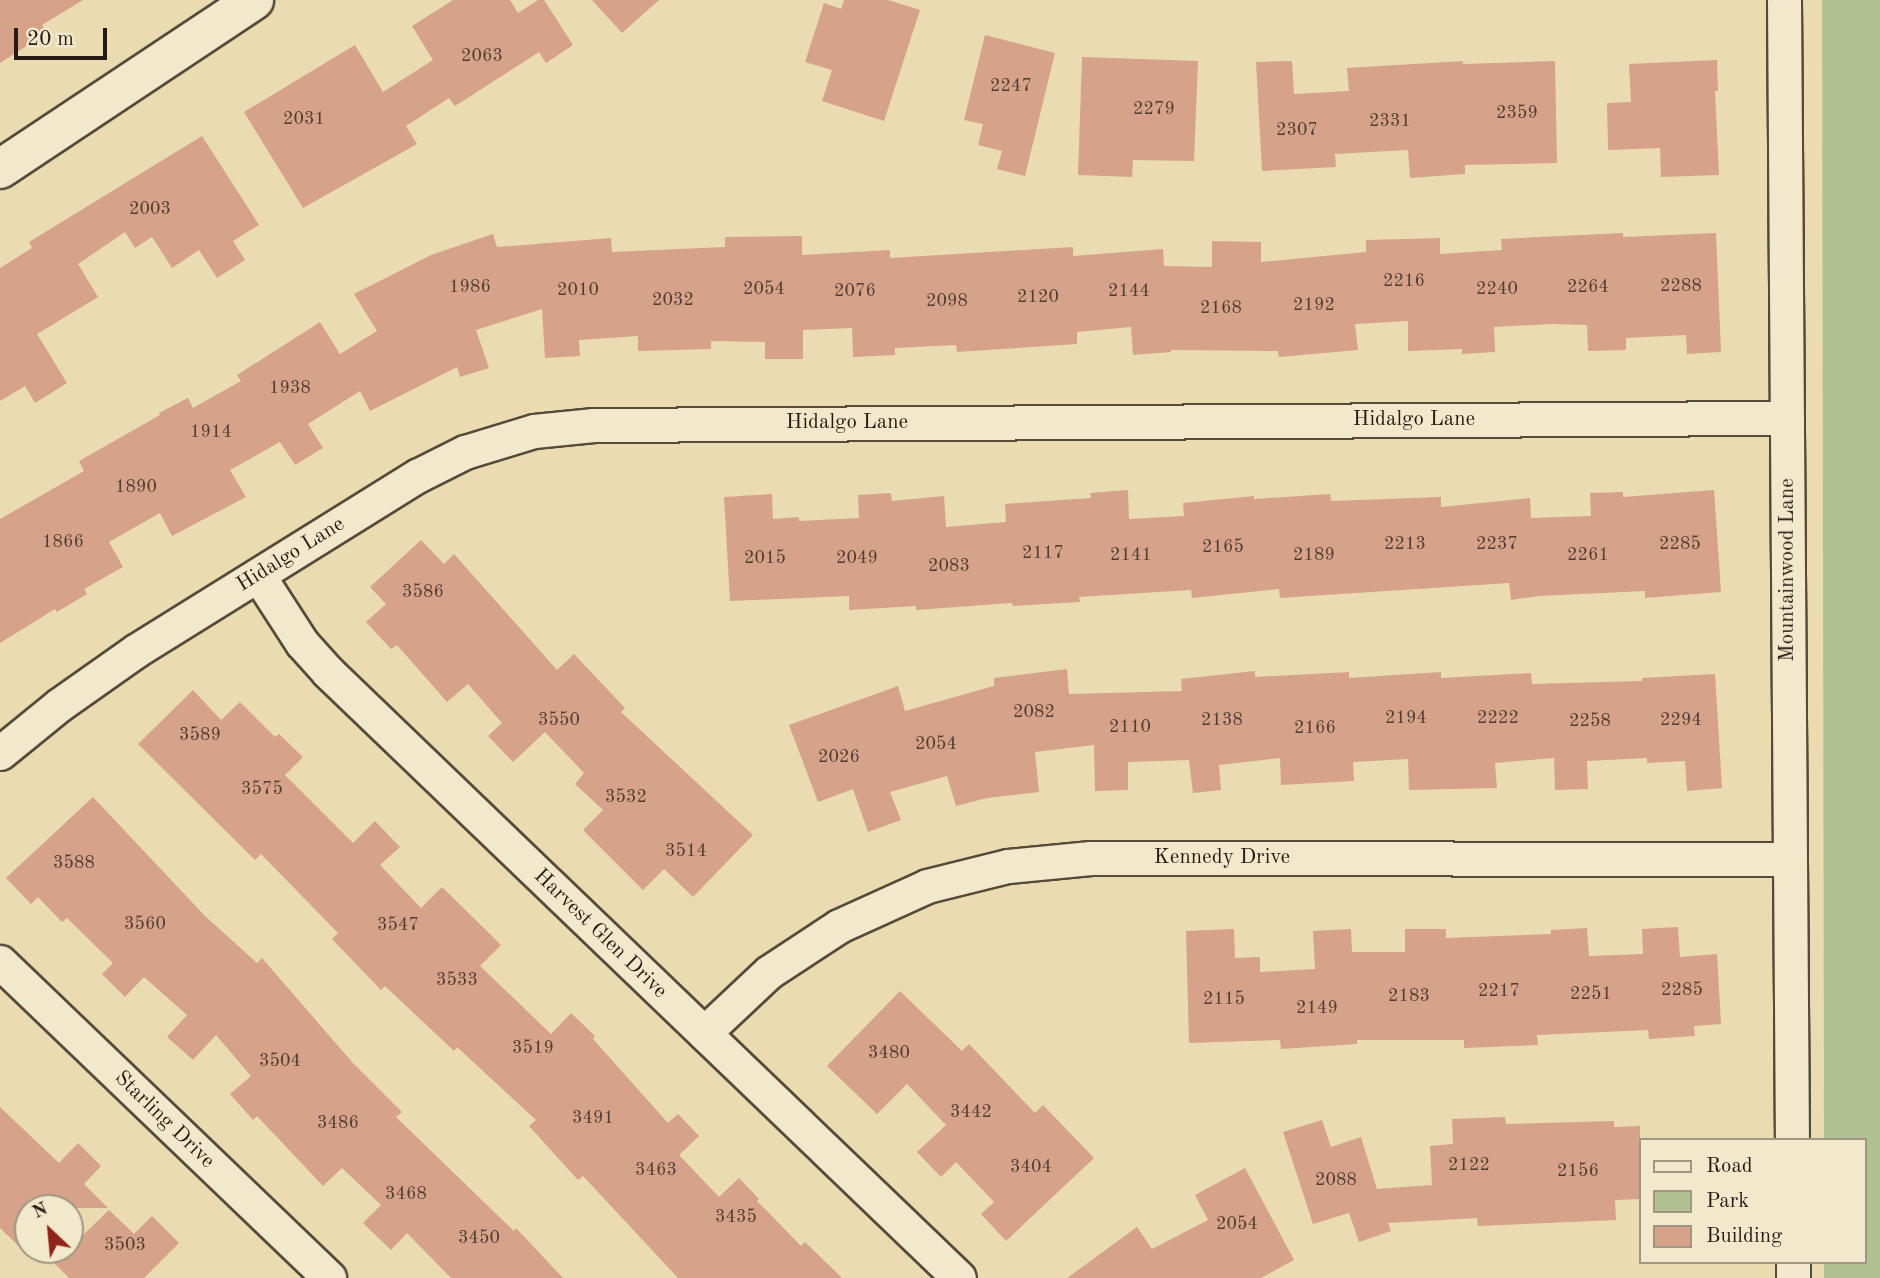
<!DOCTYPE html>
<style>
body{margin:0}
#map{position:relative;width:1880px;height:1278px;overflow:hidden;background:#ebdbb1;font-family:"Old Standard TT",serif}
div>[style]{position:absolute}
.green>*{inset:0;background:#b1c191}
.building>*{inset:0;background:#d6a28a}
.roads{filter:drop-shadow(2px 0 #564b3a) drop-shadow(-2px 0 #564b3a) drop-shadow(0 2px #564b3a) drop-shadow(0 -2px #564b3a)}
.minor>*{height:33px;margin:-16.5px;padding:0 16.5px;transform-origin:16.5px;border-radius:16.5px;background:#f2e8cc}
.tertiary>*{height:38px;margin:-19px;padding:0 19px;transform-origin:19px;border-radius:19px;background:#f2e8cc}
span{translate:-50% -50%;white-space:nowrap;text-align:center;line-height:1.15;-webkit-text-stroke:5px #f2e8cc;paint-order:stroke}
.number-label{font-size:18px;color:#513d31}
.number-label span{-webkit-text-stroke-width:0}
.street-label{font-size:21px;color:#251b13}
.legend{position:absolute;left:1639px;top:1138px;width:228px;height:126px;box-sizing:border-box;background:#f2e8cc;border:2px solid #a09682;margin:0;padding:9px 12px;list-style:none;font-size:21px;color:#251b13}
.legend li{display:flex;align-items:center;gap:14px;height:35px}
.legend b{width:35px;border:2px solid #a09682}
.north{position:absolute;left:14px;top:1194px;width:70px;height:70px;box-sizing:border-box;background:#f2e8cc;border:2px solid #a09682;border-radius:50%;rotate:334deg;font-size:19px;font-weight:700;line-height:28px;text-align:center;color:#251b13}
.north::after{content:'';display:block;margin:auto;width:24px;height:32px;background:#8f2418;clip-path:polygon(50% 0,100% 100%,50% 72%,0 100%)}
.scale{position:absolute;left:14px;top:28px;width:93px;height:32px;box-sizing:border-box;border:4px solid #251b13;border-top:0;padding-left:9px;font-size:21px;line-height:24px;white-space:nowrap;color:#251b13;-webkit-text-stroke:5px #f2e8cc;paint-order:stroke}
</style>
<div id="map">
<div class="green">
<i style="clip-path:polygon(1822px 0,1880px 0,1880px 1278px,1824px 1278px,1824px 1262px,1864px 1262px,1864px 1140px,1824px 1140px)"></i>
</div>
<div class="building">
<i style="clip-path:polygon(0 0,83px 0,42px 25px,47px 33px,0 63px)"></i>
<i style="clip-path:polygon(453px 0,510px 0,518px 13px,538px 0,544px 0,573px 45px,546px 63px,539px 52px,455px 106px,449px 98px,406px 126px,417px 144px,303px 208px,244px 112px,355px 45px,383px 92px,433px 60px,412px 26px)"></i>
<i style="clip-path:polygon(592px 0,659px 0,622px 33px)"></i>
<i style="clip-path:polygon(844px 0,888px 0,920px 10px,884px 121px,822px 101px,832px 70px,805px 62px,824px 3px,841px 9px)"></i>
<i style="clip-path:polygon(985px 35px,1055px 53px,1025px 176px,997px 169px,1002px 151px,978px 145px,983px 124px,964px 120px)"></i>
<i style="clip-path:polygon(1082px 57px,1198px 61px,1194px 161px,1133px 160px,1132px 177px,1078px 175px)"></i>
<i style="clip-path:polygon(1717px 60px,1718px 91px,1715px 91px,1719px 175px,1661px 177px,1660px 148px,1608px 150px,1607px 103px,1631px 102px,1629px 64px)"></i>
<i style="clip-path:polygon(1292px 61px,1294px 94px,1349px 91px,1347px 68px,1463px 61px,1463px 64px,1555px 61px,1557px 163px,1465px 165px,1465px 174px,1410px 178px,1408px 150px,1335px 154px,1336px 167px,1262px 171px,1256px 62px)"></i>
<i style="clip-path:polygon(202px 136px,259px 225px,233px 241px,245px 260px,217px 278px,199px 250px,172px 268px,152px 237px,135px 248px,125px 232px,78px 264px,98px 297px,37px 334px,67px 383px,35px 403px,25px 386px,0 401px,0 268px,32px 248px,29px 242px)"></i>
<i style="clip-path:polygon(1623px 233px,1623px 237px,1716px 233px,1721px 352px,1687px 354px,1686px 335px,1626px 338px,1626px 350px,1588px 351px,1587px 325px,1552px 324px,1494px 327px,1495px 352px,1462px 354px,1462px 349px,1408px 351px,1408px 321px,1355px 324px,1358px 350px,1279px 357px,1278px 351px,1171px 350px,1171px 352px,1133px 355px,1131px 327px,1077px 332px,1077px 344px,957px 352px,956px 345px,895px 348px,895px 355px,853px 357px,852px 328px,803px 330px,803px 359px,765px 359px,765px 342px,711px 341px,711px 349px,638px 351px,638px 336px,579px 340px,580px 356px,545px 358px,542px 309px,476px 330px,489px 368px,460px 377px,457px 367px,370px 411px,360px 391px,308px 424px,323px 448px,295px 465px,280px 442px,230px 470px,246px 497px,172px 536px,160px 513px,109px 542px,123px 567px,84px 589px,87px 594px,57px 612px,55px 609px,0 643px,0 519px,84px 471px,79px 461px,160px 415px,159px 413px,188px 398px,193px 408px,241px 381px,237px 375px,320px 322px,340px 354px,377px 331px,354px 294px,431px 255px,493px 234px,497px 247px,611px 238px,612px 252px,725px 247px,725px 237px,802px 236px,802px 255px,890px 250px,890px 258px,1073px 247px,1073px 256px,1163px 249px,1164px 266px,1212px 267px,1212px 241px,1261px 242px,1261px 262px,1366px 252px,1366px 240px,1440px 238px,1440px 254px,1502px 250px,1501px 239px)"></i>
<i style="clip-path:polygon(1128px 490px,1129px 519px,1184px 516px,1183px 503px,1254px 496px,1254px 499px,1330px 494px,1331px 501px,1441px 497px,1441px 507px,1530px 498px,1531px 518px,1591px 516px,1590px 493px,1623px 492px,1623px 497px,1714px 490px,1721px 592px,1645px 598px,1645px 591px,1539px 596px,1511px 600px,1509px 583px,1280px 598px,1279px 589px,1192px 598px,1191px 590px,1079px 597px,1080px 602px,1013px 606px,1012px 603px,916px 610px,916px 606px,849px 610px,849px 596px,730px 601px,724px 497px,772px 494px,773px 519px,799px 517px,799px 521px,859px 518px,858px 495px,891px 493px,892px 501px,944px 496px,946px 527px,1006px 522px,1005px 504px,1091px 498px,1090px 493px)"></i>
<i style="clip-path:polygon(421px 540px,444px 564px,454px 554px,557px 670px,574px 654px,625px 708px,621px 712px,753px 835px,693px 897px,664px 869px,643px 890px,583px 830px,603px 810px,575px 784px,584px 773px,545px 732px,513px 762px,488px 736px,502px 723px,468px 684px,447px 702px,397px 645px,391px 649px,366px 622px,386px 604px,370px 587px)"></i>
<i style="clip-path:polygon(1067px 669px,1069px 694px,1182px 691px,1181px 679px,1255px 671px,1255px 677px,1349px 672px,1349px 678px,1441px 672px,1441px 678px,1531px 673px,1532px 684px,1642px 681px,1642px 678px,1715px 674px,1722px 788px,1687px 791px,1685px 761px,1647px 763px,1647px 758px,1587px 761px,1588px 789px,1555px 790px,1554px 758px,1495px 763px,1497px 788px,1409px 790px,1408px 759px,1353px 762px,1354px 781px,1281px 785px,1280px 758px,1219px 765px,1221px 790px,1193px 793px,1189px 760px,1128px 762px,1128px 790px,1095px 791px,1094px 745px,1035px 752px,1039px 792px,987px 798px,956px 806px,947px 776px,890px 792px,901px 820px,868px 832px,853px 789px,818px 802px,789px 725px,898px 686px,905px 711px,994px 686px,994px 678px)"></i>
<i style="clip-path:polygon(193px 690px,221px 720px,240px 702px,275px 737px,279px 734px,303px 757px,285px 775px,353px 843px,375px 821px,400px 847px,380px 865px,421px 908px,442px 887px,501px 945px,480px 966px,551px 1034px,571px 1013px,595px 1036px,593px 1039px,668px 1123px,678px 1114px,699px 1136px,679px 1155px,719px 1197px,739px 1178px,759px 1199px,757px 1201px,801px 1246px,805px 1242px,842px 1278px,678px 1278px,583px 1176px,578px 1180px,529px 1126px,536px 1120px,457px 1047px,454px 1051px,385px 986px,381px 990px,332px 939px,338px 933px,261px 854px,255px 860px,138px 744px)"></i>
<i style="clip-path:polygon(93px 797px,205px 916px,257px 963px,262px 958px,352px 1062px,402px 1112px,396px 1117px,514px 1231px,516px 1228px,563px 1278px,451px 1278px,407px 1233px,391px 1250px,363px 1223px,381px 1205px,342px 1168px,323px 1186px,257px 1116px,253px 1120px,230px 1094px,251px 1076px,216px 1035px,193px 1060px,167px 1037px,187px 1015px,144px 977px,125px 997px,102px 974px,113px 963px,67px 918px,62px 922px,38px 897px,31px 904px,6px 878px)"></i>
<i style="clip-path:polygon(1678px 927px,1680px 957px,1717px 954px,1721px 1024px,1694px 1026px,1695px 1036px,1649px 1039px,1648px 1030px,1537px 1035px,1538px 1045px,1464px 1048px,1464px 1040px,1357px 1040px,1357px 1044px,1281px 1049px,1280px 1040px,1189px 1043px,1186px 931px,1234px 929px,1235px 958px,1260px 957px,1260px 972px,1315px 969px,1313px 931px,1351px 929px,1352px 952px,1405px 952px,1405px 929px,1446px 929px,1446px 938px,1551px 934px,1551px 930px,1587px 928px,1589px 956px,1643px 954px,1642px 929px)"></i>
<i style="clip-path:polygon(900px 991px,962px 1051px,969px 1044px,1035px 1113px,1043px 1105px,1094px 1158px,1006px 1241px,981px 1214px,994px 1202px,956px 1162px,941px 1177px,917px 1152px,946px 1125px,907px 1084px,877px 1114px,827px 1066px)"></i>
<i style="clip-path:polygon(0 1107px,59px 1163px,78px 1143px,101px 1166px,84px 1184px,108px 1208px,28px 1208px,28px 1255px,0 1228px)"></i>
<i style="clip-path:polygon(1505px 1117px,1506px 1124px,1614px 1121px,1614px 1127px,1640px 1126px,1640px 1199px,1615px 1200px,1616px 1220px,1478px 1226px,1477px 1218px,1388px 1223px,1391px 1231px,1359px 1242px,1349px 1213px,1313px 1224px,1283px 1132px,1322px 1120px,1331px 1147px,1361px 1137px,1377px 1189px,1432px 1185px,1430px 1146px,1453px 1144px,1452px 1119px)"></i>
<i style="clip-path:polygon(1245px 1168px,1294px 1260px,1261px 1278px,1067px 1278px,1137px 1227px,1152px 1249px,1208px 1220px,1195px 1195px)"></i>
<i style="clip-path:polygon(109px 1210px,134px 1234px,152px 1216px,179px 1243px,144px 1278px,69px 1278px,54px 1263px)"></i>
</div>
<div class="roads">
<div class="minor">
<i style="left:1784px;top:0;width:1140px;rotate:89.6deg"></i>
<i style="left:258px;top:575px;width:81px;rotate:57.1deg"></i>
<i style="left:302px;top:643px;width:38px;rotate:48deg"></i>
<i style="left:327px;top:671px;width:876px;rotate:43.84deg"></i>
<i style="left:0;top:753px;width:76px;rotate:-39.1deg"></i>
<i style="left:59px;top:705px;width:95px;rotate:-35.2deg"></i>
<i style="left:137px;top:650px;width:330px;rotate:-31.9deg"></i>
<i style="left:417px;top:476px;width:54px;rotate:-26.6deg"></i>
<i style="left:465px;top:452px;width:72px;rotate:-16.9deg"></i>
<i style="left:534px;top:431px;width:60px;rotate:-5.7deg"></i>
<i style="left:594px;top:425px;width:1193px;rotate:-0.34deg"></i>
<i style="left:0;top:962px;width:456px;rotate:43.8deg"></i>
<i style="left:704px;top:1033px;width:89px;rotate:-43.2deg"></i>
<i style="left:769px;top:972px;width:84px;rotate:-33.3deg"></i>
<i style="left:839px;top:926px;width:97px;rotate:-24.4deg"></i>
<i style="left:927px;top:886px;width:83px;rotate:-13.9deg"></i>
<i style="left:1008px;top:866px;width:83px;rotate:-5.5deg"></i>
<i style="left:1091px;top:858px;width:699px;rotate:0.08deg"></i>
<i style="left:1793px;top:1262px;width:16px;rotate:90deg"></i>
</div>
<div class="tertiary">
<i style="left:0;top:169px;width:305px;rotate:-33.6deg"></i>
</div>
</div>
<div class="number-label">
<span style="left:482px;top:56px">2063</span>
<span style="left:1011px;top:86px">2247</span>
<span style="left:1154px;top:109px">2279</span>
<span style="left:1517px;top:113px">2359</span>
<span style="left:304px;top:119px">2031</span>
<span style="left:1390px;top:121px">2331</span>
<span style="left:1297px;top:130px">2307</span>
<span style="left:150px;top:209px">2003</span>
<span style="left:1404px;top:281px">2216</span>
<span style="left:1681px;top:286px">2288</span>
<span style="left:470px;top:287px">1986</span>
<span style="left:1588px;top:287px">2264</span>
<span style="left:764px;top:289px">2054</span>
<span style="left:1497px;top:289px">2240</span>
<span style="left:578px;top:290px">2010</span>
<span style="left:855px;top:291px">2076</span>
<span style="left:1129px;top:291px">2144</span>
<span style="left:1038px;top:297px">2120</span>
<span style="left:673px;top:300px">2032</span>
<span style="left:947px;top:301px">2098</span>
<span style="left:1314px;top:305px">2192</span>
<span style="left:1221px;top:308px">2168</span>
<span style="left:290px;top:388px">1938</span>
<span style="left:211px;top:432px">1914</span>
<span style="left:136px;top:487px">1890</span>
<span style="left:63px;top:542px">1866</span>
<span style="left:1405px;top:544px">2213</span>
<span style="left:1497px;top:544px">2237</span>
<span style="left:1680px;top:544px">2285</span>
<span style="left:1223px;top:547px">2165</span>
<span style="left:1043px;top:553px">2117</span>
<span style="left:1131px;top:555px">2141</span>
<span style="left:1314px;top:555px">2189</span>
<span style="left:1588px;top:555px">2261</span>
<span style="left:765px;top:558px">2015</span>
<span style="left:857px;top:558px">2049</span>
<span style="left:949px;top:566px">2083</span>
<span style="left:423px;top:592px">3586</span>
<span style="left:1034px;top:712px">2082</span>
<span style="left:1406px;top:718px">2194</span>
<span style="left:1498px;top:718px">2222</span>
<span style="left:559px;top:720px">3550</span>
<span style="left:1222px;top:720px">2138</span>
<span style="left:1681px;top:720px">2294</span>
<span style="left:1590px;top:721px">2258</span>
<span style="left:1130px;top:727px">2110</span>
<span style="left:1315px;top:728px">2166</span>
<span style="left:200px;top:735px">3589</span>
<span style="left:936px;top:744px">2054</span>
<span style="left:839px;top:757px">2026</span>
<span style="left:262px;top:789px">3575</span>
<span style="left:626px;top:797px">3532</span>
<span style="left:686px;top:851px">3514</span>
<span style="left:74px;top:863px">3588</span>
<span style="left:145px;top:924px">3560</span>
<span style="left:398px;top:925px">3547</span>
<span style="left:457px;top:980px">3533</span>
<span style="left:1682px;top:990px">2285</span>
<span style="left:1499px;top:991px">2217</span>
<span style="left:1591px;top:994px">2251</span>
<span style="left:1409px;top:996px">2183</span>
<span style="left:1224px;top:999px">2115</span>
<span style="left:1317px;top:1008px">2149</span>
<span style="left:533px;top:1048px">3519</span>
<span style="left:889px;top:1053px">3480</span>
<span style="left:280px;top:1061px">3504</span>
<span style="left:971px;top:1112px">3442</span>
<span style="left:593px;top:1118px">3491</span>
<span style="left:338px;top:1123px">3486</span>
<span style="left:1469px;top:1165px">2122</span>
<span style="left:1031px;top:1167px">3404</span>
<span style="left:656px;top:1170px">3463</span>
<span style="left:1578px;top:1171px">2156</span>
<span style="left:1336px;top:1180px">2088</span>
<span style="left:406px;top:1194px">3468</span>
<span style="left:736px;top:1217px">3435</span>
<span style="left:1237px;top:1224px">2054</span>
<span style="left:479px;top:1238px">3450</span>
<span style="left:125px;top:1245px">3503</span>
</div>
<div class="street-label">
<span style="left:1414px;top:420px">Hidalgo Lane</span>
<span style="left:847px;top:423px">Hidalgo Lane</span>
<span style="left:291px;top:555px;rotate:-32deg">Hidalgo Lane</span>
<span style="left:1788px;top:570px;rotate:-90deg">Mountainwood Lane</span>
<span style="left:1222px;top:858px">Kennedy Drive</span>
<span style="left:600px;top:934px;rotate:44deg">Harvest Glen Drive</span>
<span style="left:164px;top:1120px;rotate:44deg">Starling Drive</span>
</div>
<ul class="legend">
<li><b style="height:9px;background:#f2e8cc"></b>Road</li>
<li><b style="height:19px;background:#b1c191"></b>Park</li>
<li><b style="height:19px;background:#d6a28a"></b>Building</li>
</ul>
<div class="north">N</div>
<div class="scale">20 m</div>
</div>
